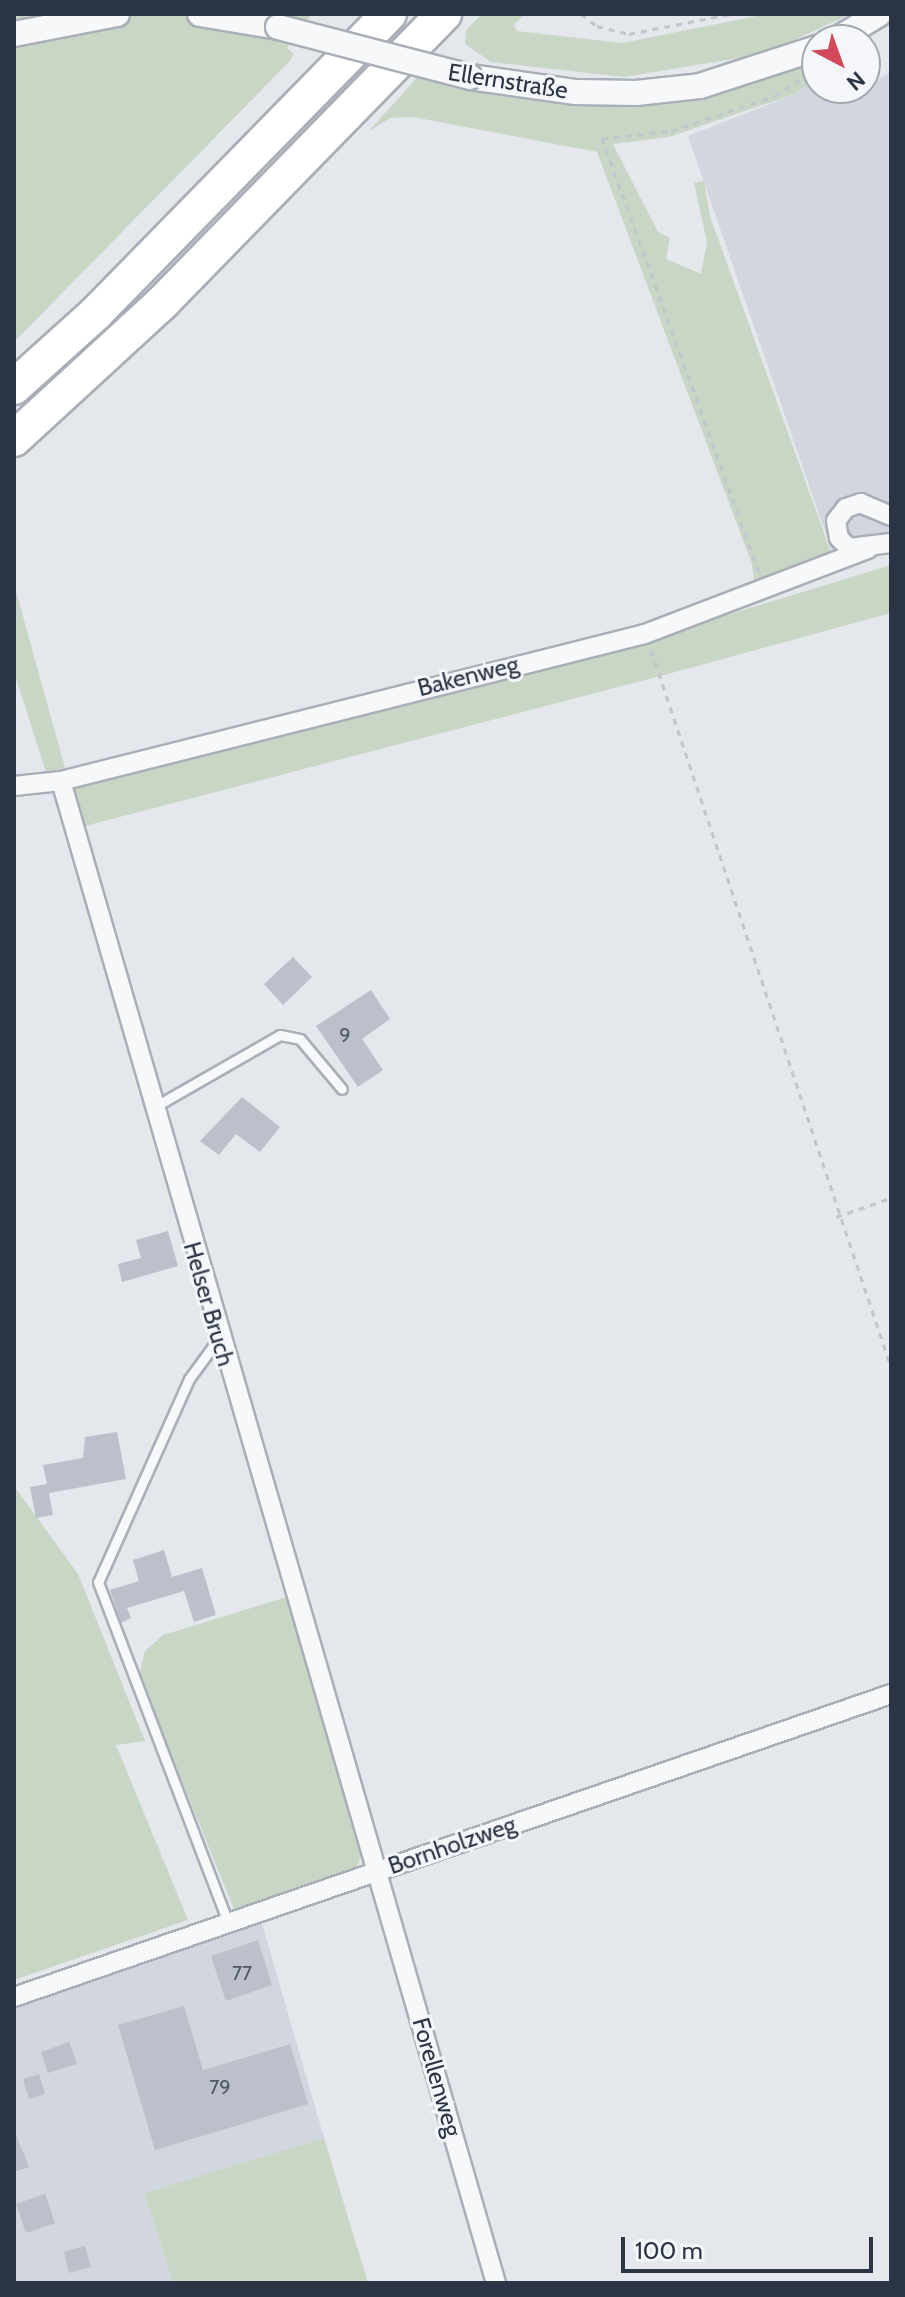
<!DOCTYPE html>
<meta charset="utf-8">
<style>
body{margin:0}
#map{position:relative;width:905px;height:2297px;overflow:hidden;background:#e4e7ec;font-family:Cabin,sans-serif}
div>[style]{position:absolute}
.built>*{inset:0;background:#d2d6de}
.green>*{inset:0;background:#c9d6c5}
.building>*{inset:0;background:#bbc0ca}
.path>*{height:3px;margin-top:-1.5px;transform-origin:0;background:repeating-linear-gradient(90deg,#c2c5cb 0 6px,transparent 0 12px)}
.roads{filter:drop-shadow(2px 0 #a9aeb7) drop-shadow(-2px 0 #a9aeb7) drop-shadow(0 2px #a9aeb7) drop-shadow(0 -2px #a9aeb7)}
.service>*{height:9px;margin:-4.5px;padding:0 4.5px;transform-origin:4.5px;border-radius:4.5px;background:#f7f8fa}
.minor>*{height:18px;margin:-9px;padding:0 9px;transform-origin:9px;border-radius:9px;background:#f7f8fa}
.tertiary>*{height:24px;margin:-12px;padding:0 12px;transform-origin:12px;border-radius:12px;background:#f7f8fa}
.motorway>*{height:34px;margin:-17px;padding:0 17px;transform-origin:17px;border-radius:17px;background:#fff}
.bridges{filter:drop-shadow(2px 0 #a9aeb7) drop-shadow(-2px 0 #a9aeb7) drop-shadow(0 2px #a9aeb7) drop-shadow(0 -2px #a9aeb7)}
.tertiary-bridge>*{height:24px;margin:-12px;padding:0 12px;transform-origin:12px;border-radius:12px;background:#f7f8fa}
span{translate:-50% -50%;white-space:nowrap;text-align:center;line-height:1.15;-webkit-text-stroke:6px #f4f6f9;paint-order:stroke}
.number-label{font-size:20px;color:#4f5766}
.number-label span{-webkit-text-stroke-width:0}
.street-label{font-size:24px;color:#2b3445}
.frame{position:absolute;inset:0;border:16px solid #2b3445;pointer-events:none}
.north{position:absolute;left:801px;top:24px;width:80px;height:80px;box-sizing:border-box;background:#f4f6f9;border:2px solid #a4a8b1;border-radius:50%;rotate:139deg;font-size:22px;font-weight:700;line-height:32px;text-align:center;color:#2b3445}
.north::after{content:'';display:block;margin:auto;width:28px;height:36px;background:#d1495b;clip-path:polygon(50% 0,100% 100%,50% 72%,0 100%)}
.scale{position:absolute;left:621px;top:2237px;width:252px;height:36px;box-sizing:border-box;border:4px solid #2b3445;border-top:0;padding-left:10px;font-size:24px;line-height:28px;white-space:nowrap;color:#2b3445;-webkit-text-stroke:6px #f4f6f9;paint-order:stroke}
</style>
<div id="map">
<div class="built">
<i style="clip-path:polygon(865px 71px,876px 81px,891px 72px,891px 544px,836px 563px,688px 136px,795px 94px,817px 78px,817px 88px,865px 88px)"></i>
<i style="clip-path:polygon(261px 1920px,324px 2138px,144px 2193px,173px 2283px,14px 2283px,14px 2006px)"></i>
</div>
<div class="green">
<i style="clip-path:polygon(14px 14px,312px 14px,287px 48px,294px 54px,289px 62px,14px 342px)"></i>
<i style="clip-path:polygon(482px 14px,525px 14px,514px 25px,517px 31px,622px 43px,766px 14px,851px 14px,763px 54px,624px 77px,491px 62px,465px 44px,466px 30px)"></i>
<i style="clip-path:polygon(813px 62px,817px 78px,795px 94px,669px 137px,613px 144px,658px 232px,670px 238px,666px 259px,701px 274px,707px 242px,694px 183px,704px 181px,710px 216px,833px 558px,755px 588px,752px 564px,597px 152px,413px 117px,390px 118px,369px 131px,420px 74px,705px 94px)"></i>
<i style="clip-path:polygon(891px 565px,891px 613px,668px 674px,81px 827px,68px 786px,639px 642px)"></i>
<i style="clip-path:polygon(14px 584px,65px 768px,46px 772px,14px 672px)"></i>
<i style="clip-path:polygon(14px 1486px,78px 1574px,145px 1741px,116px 1745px,188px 1920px,14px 1980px)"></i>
<i style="clip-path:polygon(287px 1597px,361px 1857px,355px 1870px,235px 1912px,139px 1675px,145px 1651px,163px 1635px)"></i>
<i style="clip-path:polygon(324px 2138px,368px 2283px,173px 2283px,144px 2193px)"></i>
</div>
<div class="building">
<i style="clip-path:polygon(293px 957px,312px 977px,283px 1005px,264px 984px)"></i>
<i style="clip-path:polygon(371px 990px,390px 1019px,362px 1039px,383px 1070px,358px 1087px,316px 1026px)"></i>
<i style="clip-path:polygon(242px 1097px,280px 1127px,260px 1152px,236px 1134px,219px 1155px,200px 1141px)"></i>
<i style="clip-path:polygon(168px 1231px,178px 1266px,122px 1282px,118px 1264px,141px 1258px,136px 1240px)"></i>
<i style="clip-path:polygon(117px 1432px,126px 1479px,49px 1493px,53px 1515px,36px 1518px,30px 1487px,47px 1484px,43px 1465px,83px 1458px,85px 1437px)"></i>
<i style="clip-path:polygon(164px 1550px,172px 1577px,202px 1568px,216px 1615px,194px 1622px,184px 1591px,127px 1608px,131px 1618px,121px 1623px,110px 1590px,139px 1581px,133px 1560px)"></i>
<i style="clip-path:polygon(258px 1940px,272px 1985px,226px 2001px,211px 1956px)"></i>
<i style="clip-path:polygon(184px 2006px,203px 2070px,290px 2044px,308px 2104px,155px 2150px,118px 2025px)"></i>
<i style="clip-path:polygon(69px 2042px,77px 2064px,48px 2073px,41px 2052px)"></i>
<i style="clip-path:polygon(39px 2074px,45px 2094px,29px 2099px,23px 2079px)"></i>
<i style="clip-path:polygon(14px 2130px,29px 2167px,14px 2172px)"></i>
<i style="clip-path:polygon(45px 2194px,55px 2223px,26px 2233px,16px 2204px)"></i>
<i style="clip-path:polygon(85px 2246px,91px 2267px,69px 2273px,64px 2252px)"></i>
</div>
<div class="path">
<i style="left:581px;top:14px;width:20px;rotate:37deg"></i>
<i style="left:597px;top:26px;width:33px;rotate:14deg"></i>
<i style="left:629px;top:34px;width:103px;rotate:-11.2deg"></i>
<i style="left:759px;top:572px;width:461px;rotate:-109.9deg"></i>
<i style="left:602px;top:139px;width:69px;rotate:-6.6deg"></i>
<i style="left:671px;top:131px;width:110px;rotate:-18.6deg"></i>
<i style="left:775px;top:96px;width:42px;rotate:-33.3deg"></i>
<i style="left:651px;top:650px;width:756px;rotate:71.49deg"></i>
<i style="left:836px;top:1217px;width:58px;rotate:-19.1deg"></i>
</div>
<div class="roads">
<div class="service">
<i style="left:156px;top:1106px;width:143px;rotate:-29.8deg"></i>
<i style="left:280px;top:1035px;width:20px;rotate:11deg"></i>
<i style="left:300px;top:1039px;width:65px;rotate:50deg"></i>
<i style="left:219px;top:1338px;width:51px;rotate:126.2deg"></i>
<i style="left:189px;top:1379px;width:222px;rotate:114.1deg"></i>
<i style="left:98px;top:1582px;width:365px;rotate:69.1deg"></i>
</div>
<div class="minor">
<i style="left:891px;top:516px;width:33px;rotate:-157deg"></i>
<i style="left:861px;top:503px;width:16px;rotate:162deg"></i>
<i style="left:846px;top:508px;width:16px;rotate:128deg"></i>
<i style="left:836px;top:521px;width:17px;rotate:80deg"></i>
<i style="left:839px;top:538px;width:14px;rotate:45deg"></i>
<i style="left:849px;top:548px;width:42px;rotate:-6.8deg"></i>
<i style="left:61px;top:781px;width:1564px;rotate:73.85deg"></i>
<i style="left:14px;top:786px;width:47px;rotate:-6.1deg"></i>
<i style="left:61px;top:781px;width:602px;rotate:-14.13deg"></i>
<i style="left:645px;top:634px;width:239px;rotate:-20.9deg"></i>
<i style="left:14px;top:1997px;width:928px;rotate:-19.06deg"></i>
</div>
<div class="tertiary">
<i style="left:200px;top:14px;width:79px;rotate:9.5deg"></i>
<i style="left:14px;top:34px;width:105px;rotate:-11deg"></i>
<i style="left:836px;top:40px;width:50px;rotate:-31.2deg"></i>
<i style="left:470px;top:77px;width:107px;rotate:8.1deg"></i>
<i style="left:576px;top:92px;width:60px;rotate:1deg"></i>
<i style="left:636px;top:93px;width:64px;rotate:-6.2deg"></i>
<i style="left:700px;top:86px;width:123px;rotate:-18deg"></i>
</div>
<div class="motorway">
<i style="left:14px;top:387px;width:109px;rotate:-42deg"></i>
<i style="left:95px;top:314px;width:420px;rotate:-45.6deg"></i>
<i style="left:14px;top:439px;width:201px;rotate:-42.6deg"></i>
<i style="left:162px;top:303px;width:404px;rotate:-45.7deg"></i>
</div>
</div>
<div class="bridges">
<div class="tertiary-bridge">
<i style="left:278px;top:27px;width:198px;rotate:14.6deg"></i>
</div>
</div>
<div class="number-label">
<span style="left:345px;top:1035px">9</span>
<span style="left:242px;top:1973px">77</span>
<span style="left:220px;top:2087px">79</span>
</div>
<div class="street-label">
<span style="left:508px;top:81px;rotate:9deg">Ellernstraße</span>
<span style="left:468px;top:676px;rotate:-14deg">Bakenweg</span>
<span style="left:209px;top:1304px;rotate:74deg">Helser Bruch</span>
<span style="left:452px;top:1845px;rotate:-19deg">Bornholzweg</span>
<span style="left:437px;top:2077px;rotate:74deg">Forellenweg</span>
</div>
<div class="frame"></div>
<div class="north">N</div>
<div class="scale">100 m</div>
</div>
